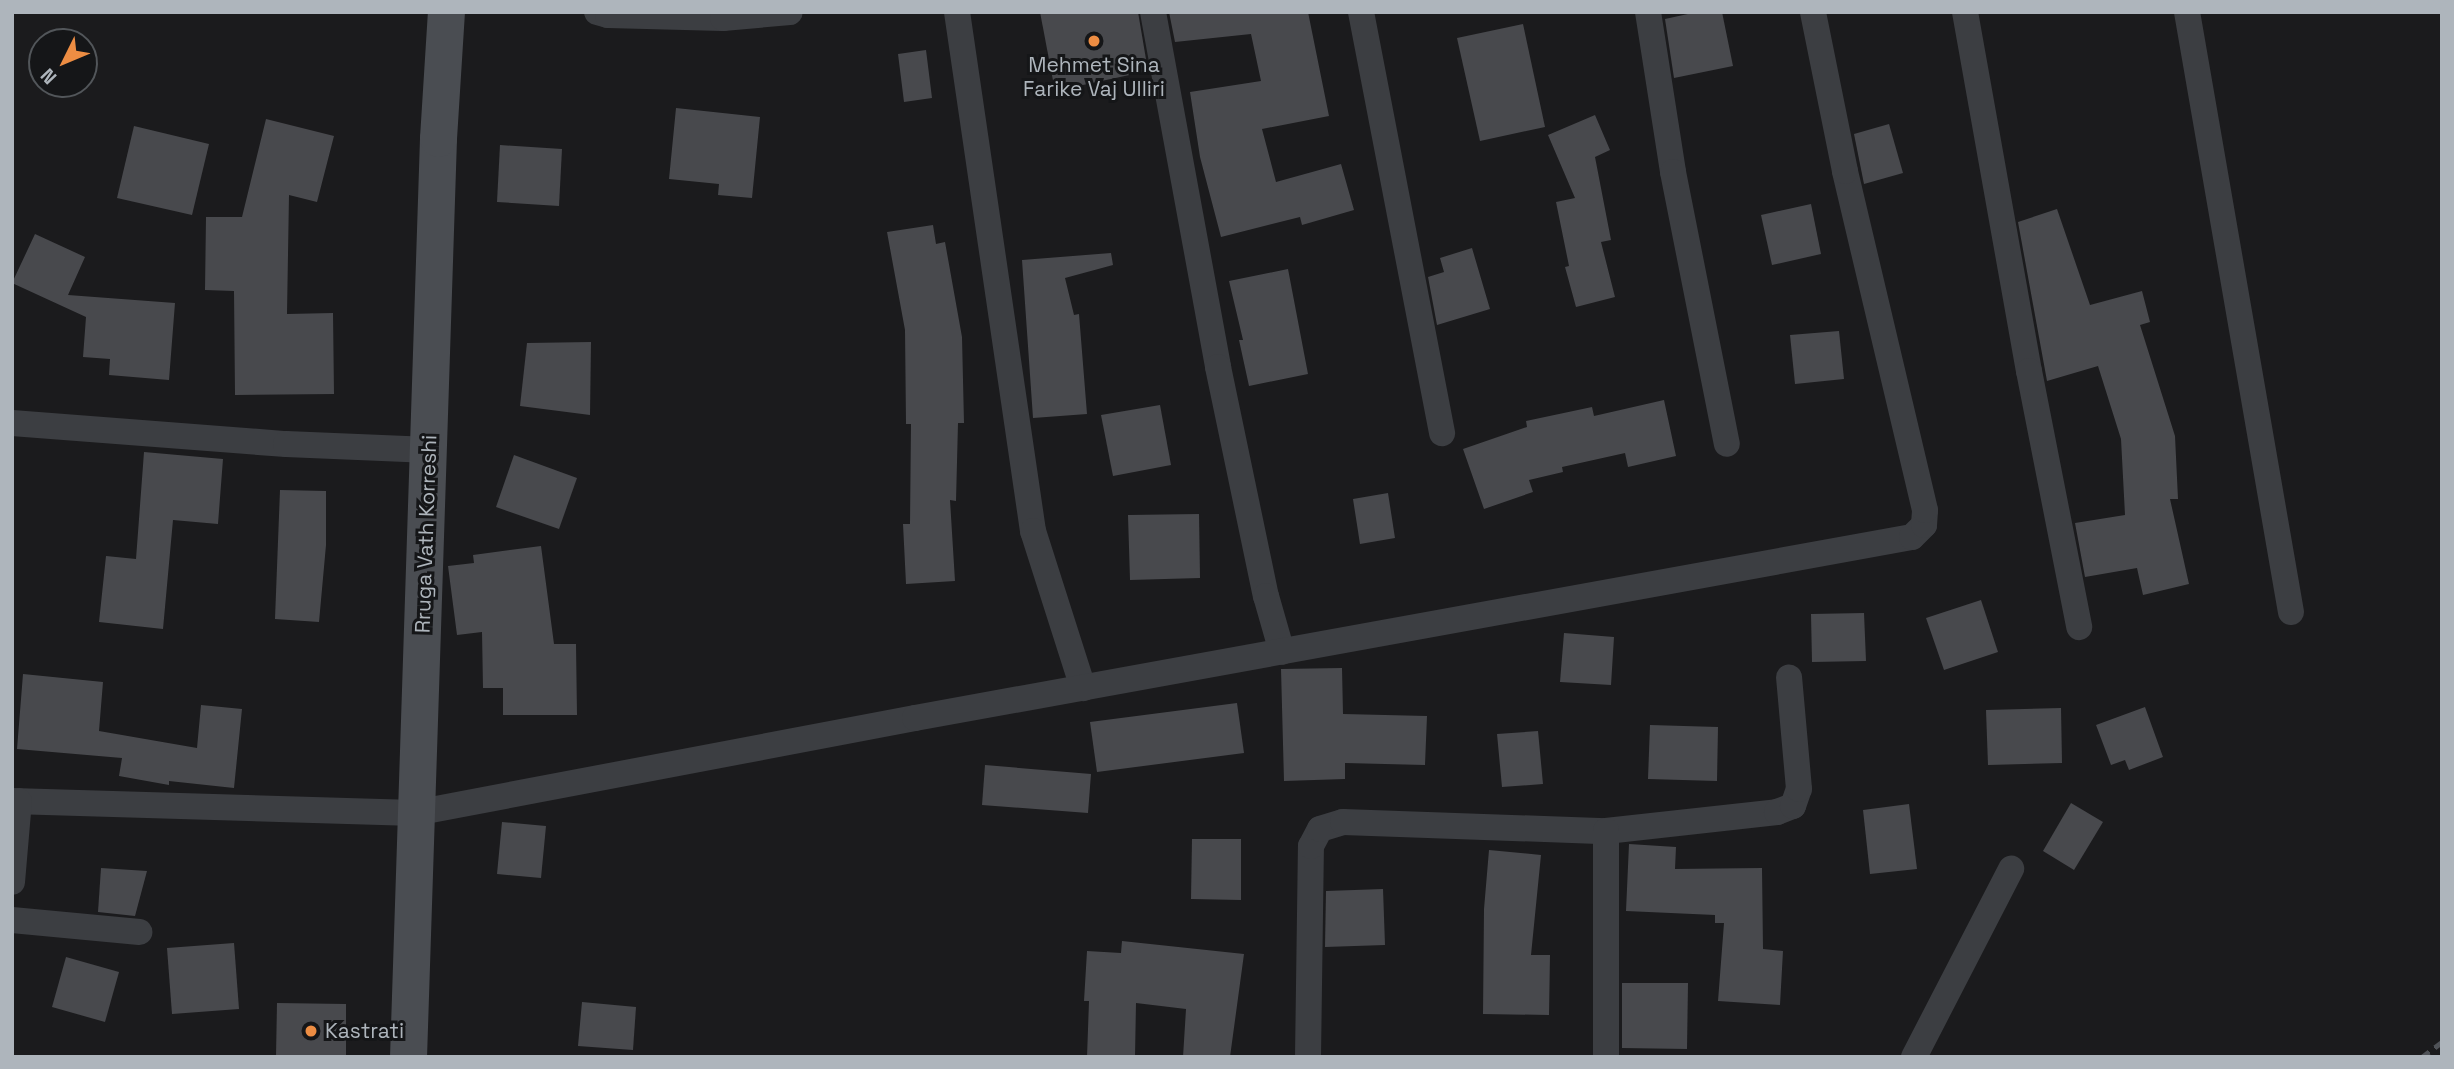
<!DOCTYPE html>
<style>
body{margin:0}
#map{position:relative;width:2454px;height:1069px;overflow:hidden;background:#1b1b1d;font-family:"Space Grotesk",sans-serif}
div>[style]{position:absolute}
.building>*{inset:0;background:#48494d}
.street>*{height:26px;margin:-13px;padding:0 13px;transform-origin:13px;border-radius:13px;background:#3c3e42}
.secondary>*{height:37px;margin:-18.5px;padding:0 18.5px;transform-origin:18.5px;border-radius:18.5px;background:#4a4d52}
.rail>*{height:5px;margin-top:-2.5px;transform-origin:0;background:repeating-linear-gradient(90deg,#4f5257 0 9px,transparent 0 16px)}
.dots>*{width:19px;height:19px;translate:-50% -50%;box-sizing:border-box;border:4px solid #151618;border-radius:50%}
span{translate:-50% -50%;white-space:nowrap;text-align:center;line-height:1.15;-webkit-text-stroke:6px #151618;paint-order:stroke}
.poi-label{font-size:21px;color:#aeb5bc}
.left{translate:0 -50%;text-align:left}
.street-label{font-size:21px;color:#aeb5bc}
.frame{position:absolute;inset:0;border:14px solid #aeb5bc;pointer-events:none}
.north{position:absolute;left:28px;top:28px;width:70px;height:70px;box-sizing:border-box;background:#151618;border:2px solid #52565a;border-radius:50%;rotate:227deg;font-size:19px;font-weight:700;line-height:28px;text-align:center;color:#aeb5bc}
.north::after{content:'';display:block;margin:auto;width:24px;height:32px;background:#ed8d43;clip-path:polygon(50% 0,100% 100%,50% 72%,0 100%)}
</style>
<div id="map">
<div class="building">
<i style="clip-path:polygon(1040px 12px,1138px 12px,1148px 71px,1055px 91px)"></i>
<i style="clip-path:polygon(1169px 12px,1308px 12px,1329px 116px,1262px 129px,1276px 182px,1341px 164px,1354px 210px,1302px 225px,1300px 217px,1221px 237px,1200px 157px,1190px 92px,1261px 81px,1251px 34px,1175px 42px)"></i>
<i style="clip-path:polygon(1697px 12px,1722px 12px,1733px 66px,1674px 78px,1665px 19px)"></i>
<i style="clip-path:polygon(1523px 24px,1545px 127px,1480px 141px,1457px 38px)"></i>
<i style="clip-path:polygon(926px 50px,932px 98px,904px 102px,898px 54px)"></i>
<i style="clip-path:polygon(676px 108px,760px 117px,752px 198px,718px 195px,719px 184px,669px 179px)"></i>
<i style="clip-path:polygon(1595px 115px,1610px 150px,1595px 157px,1611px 240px,1601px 242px,1615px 297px,1576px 307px,1565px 267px,1569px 266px,1556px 202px,1575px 198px,1548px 135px)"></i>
<i style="clip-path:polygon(266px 119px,334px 136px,317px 202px,289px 195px,287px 314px,333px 313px,334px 394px,235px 395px,234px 291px,205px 290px,206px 217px,242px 217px)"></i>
<i style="clip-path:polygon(1889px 124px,1903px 173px,1864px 184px,1854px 134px)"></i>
<i style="clip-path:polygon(134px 126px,209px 144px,192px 215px,117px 198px)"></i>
<i style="clip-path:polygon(500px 145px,562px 149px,559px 206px,497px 202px)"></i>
<i style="clip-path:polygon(1811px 204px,1821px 254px,1772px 265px,1761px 215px)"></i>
<i style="clip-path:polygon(2057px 209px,2090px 305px,2142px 291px,2150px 322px,2140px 325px,2175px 436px,2178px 499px,2170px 499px,2189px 584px,2143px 595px,2137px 568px,2085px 577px,2075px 523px,2125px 515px,2121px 439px,2098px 366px,2047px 381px,2018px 222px)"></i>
<i style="clip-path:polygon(933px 225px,936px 244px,945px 242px,962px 337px,964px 423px,958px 423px,956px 501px,950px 500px,955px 581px,906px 584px,903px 524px,910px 524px,911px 424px,906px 424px,905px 330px,887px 232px)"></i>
<i style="clip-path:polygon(35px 234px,85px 257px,68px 295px,175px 303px,169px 380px,109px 375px,110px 359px,83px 357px,86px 317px,12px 283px)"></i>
<i style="clip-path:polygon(1472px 248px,1490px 309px,1437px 325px,1428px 277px,1444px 272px,1440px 258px)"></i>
<i style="clip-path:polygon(1111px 253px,1113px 265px,1065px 278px,1074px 315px,1079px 314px,1087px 414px,1033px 418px,1022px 260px)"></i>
<i style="clip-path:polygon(1288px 269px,1308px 374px,1249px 386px,1239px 340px,1243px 340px,1229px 281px)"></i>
<i style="clip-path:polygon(1839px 331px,1844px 379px,1795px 384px,1790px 335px)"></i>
<i style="clip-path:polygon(591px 342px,590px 415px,520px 406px,527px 343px)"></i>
<i style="clip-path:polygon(1664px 400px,1676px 456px,1628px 467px,1625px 453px,1562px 467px,1563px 472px,1529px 480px,1533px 492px,1484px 509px,1463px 449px,1527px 427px,1526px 421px,1592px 407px,1594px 416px)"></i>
<i style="clip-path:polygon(1160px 405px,1171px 465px,1113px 476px,1101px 415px)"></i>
<i style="clip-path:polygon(144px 452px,223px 459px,218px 524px,173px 520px,163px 629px,99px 622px,106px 556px,136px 559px)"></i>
<i style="clip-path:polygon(514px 455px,577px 478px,559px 529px,496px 507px)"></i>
<i style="clip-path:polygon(280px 490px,326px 491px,326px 545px,319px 622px,275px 619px)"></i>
<i style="clip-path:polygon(1388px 493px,1395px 538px,1360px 544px,1353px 499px)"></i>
<i style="clip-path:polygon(1199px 514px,1200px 578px,1130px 580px,1128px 515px)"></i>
<i style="clip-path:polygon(541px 546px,554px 644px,576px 644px,577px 715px,503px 715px,503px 688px,483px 688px,482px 632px,457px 635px,448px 566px,474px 563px,473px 555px)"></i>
<i style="clip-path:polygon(1981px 600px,1998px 652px,1944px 670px,1926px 618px)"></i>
<i style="clip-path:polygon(1864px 613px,1866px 661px,1812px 662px,1811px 614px)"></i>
<i style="clip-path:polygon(1564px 633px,1614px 637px,1611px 685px,1560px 682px)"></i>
<i style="clip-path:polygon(1342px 668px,1343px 714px,1427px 716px,1425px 765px,1345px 763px,1345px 779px,1284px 781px,1281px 669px)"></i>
<i style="clip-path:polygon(23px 674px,103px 682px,99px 731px,197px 748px,201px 705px,242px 709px,234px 788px,169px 781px,169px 785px,119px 776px,122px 758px,17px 749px)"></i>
<i style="clip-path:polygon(1237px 703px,1244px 753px,1097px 772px,1090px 722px)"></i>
<i style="clip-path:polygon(2145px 707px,2163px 757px,2129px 770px,2125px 760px,2111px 765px,2096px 725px)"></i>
<i style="clip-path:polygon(2061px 708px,2062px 763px,1988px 765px,1986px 710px)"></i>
<i style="clip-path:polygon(1650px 725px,1718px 727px,1717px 781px,1648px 779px)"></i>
<i style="clip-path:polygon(1538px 731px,1543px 784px,1502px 787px,1497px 734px)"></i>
<i style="clip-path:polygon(985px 765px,1091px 774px,1088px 813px,982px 805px)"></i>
<i style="clip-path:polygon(2071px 803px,2103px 822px,2074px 870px,2043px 851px)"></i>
<i style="clip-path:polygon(1909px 804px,1917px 869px,1870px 874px,1863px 810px)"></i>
<i style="clip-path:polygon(502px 822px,546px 826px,541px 878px,497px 874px)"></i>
<i style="clip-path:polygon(1192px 839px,1241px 839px,1241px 900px,1191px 899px)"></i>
<i style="clip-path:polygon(1629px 844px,1676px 847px,1675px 869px,1762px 868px,1763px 949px,1783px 951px,1780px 1005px,1718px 1001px,1724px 923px,1715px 923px,1715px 915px,1626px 911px)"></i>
<i style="clip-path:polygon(1489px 850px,1541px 855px,1531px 955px,1550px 955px,1549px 1015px,1483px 1014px,1484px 909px)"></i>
<i style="clip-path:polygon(101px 868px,147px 871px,135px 916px,98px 912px)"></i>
<i style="clip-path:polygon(1383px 889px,1385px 945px,1325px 947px,1326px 891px)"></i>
<i style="clip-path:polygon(1122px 941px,1244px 954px,1230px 1057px,1183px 1057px,1186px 1009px,1136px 1003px,1135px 1057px,1087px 1057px,1089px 1001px,1084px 1001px,1087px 951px,1121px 953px)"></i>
<i style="clip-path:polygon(234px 943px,239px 1009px,172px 1014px,167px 948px)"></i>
<i style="clip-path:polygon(66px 957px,119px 972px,105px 1022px,52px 1007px)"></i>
<i style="clip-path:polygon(1622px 983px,1688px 983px,1687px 1049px,1622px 1048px)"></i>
<i style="clip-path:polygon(582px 1002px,636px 1007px,633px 1050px,578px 1046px)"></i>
<i style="clip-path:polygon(277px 1003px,346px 1004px,346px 1057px,276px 1057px)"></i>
</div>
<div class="street">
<i style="left:597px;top:12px;width:11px;rotate:15deg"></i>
<i style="left:608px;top:15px;width:115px;rotate:1.5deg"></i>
<i style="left:723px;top:18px;width:67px;rotate:-5.1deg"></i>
<i style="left:957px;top:12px;width:525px;rotate:81.67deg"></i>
<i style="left:1033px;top:531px;width:165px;rotate:72.3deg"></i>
<i style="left:1153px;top:12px;width:361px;rotate:79.6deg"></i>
<i style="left:1218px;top:367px;width:234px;rotate:78.2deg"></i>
<i style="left:1266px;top:596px;width:58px;rotate:74.1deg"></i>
<i style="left:1361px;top:12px;width:429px;rotate:79.1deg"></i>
<i style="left:1648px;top:12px;width:162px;rotate:81.1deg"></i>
<i style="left:1673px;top:172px;width:277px;rotate:78.8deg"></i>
<i style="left:1965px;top:12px;width:365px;rotate:79.9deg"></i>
<i style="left:2029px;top:371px;width:261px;rotate:78.9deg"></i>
<i style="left:2187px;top:12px;width:609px;rotate:80.17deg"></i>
<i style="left:12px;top:423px;width:275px;rotate:4.4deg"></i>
<i style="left:286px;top:444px;width:144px;rotate:2.4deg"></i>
<i style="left:12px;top:801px;width:403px;rotate:1.7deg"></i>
<i style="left:415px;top:813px;width:509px;rotate:-10.76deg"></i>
<i style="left:915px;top:718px;width:1013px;rotate:-10.29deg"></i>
<i style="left:1912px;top:537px;width:17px;rotate:-45deg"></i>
<i style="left:1924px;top:525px;width:15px;rotate:-86deg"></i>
<i style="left:1925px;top:510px;width:348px;rotate:-103.3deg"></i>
<i style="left:1845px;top:171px;width:162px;rotate:-101.4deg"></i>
<i style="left:12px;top:882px;width:81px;rotate:-85.1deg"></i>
<i style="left:12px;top:920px;width:128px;rotate:5.4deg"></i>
<i style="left:1308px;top:1057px;width:211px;rotate:-89.2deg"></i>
<i style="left:1311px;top:846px;width:19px;rotate:-62deg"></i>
<i style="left:1320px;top:829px;width:24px;rotate:-17deg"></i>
<i style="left:1343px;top:822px;width:263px;rotate:2deg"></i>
<i style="left:1606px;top:831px;width:172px;rotate:-6.3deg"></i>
<i style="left:1777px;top:812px;width:17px;rotate:-21deg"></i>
<i style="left:1793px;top:806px;width:18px;rotate:-71deg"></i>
<i style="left:1799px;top:789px;width:112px;rotate:-95.1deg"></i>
<i style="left:1606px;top:1057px;width:226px;rotate:-90deg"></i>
<i style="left:1914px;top:1057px;width:212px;rotate:-62.7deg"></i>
</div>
<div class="secondary">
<i style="left:408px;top:1057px;width:919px;rotate:-88.13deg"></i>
<i style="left:438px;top:138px;width:126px;rotate:-86.4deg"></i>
</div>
<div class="rail">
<i style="left:2422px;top:1057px;width:25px;rotate:-37deg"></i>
</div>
<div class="dots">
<i style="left:1094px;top:41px;background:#ed8d43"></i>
<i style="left:311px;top:1031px;background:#ed8d43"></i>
</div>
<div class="poi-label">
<span style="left:1094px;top:77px">Mehmet Sina<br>Farike Vaj Ulliri</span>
<span class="left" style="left:325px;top:1031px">Kastrati</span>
</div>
<div class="street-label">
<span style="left:426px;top:534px;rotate:-88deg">Rruga Vath Korreshi</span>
</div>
<div class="frame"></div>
<div class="north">N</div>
</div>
